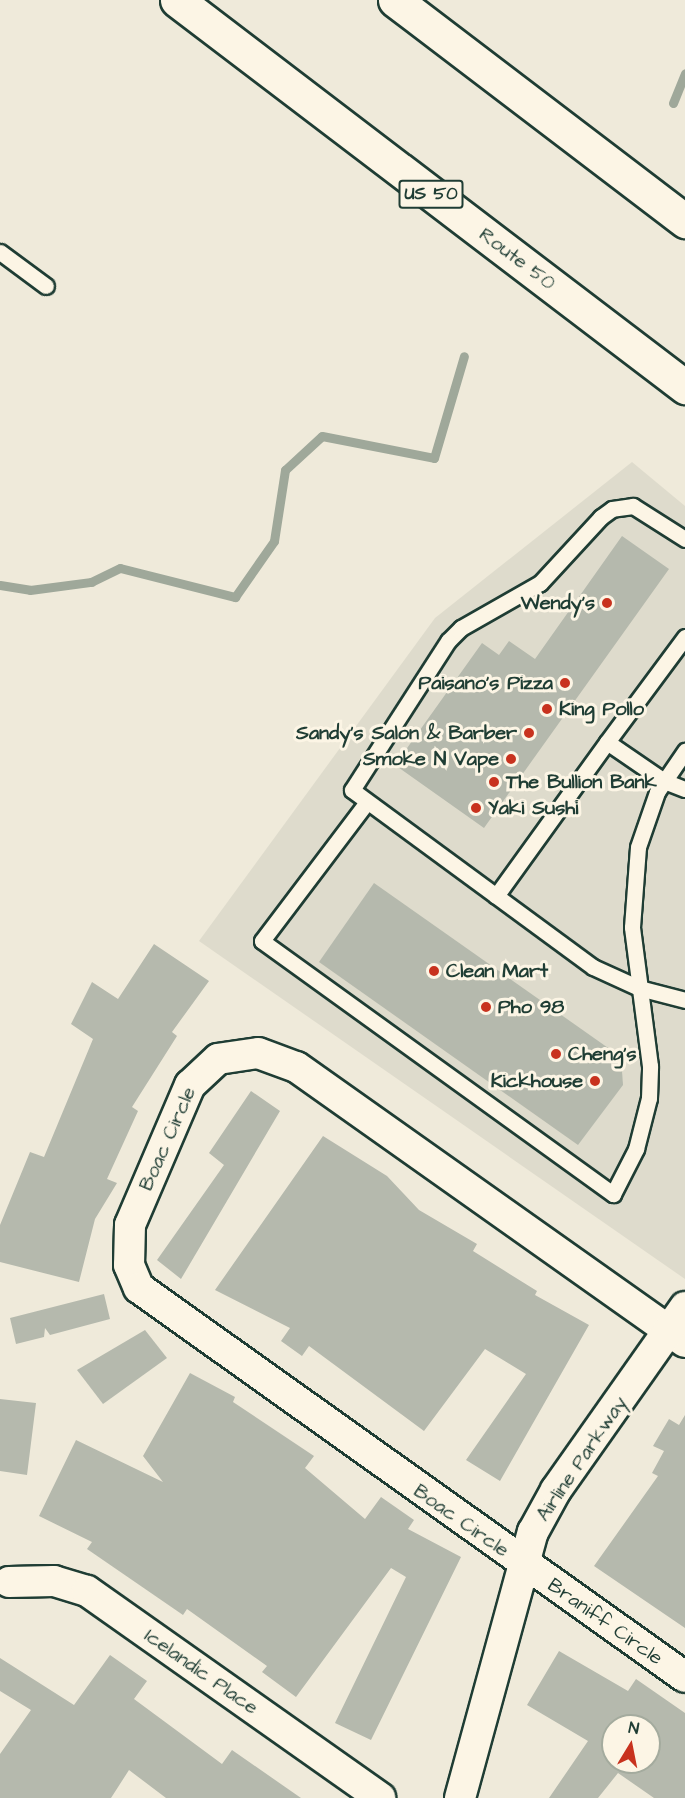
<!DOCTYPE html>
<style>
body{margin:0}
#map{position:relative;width:685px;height:1798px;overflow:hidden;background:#efeada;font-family:"Architects Daughter",sans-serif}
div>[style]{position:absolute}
.built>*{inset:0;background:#dedbcc}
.stream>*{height:9px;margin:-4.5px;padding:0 4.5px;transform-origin:4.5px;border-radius:4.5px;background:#9fa89a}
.building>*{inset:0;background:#b5b9ad}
.roads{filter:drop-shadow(2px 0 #1f3d34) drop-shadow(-2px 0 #1f3d34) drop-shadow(0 2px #1f3d34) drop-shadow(0 -2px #1f3d34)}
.service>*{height:15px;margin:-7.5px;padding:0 7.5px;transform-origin:7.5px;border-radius:7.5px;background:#fcf5e5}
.minor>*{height:30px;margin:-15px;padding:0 15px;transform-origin:15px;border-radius:15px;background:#fcf5e5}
.trunk>*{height:33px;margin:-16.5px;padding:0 16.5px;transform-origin:16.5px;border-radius:16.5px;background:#fcf5e5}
.dots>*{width:16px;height:16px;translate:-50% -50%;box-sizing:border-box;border:3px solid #fcf5e5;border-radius:50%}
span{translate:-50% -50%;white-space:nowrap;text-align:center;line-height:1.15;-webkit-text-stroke:6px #fcf5e5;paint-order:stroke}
.shield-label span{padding:2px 4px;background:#fcf5e5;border:2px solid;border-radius:4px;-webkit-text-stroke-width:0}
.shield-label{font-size:18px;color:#1f3d34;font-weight:700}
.street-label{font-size:20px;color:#1f3d34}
.poi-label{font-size:20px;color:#1f3d34;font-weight:700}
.right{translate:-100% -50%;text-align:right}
.left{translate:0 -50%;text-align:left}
.north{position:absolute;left:601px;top:1714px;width:60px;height:60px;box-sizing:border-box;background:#fcf5e5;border:2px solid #a4ab9e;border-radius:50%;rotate:10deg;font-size:16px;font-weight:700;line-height:24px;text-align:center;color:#1f3d34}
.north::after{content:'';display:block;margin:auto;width:21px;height:27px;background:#c8321e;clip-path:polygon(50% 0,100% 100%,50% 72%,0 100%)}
</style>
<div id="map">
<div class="built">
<i style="clip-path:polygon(632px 462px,685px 506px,685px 1279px,199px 941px,435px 618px)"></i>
</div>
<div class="stream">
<i style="left:673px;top:103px;width:32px;rotate:-68deg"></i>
<i style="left:0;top:585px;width:30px;rotate:9deg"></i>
<i style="left:30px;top:590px;width:62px;rotate:-7.5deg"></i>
<i style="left:91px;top:582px;width:32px;rotate:-26deg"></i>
<i style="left:120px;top:568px;width:119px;rotate:14.2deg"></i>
<i style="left:235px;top:597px;width:68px;rotate:-55.1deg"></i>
<i style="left:274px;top:541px;width:72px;rotate:-81.2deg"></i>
<i style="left:285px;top:470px;width:50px;rotate:-42.6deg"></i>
<i style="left:322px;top:436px;width:114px;rotate:11.1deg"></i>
<i style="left:434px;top:458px;width:106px;rotate:-73.6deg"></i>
</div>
<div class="building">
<i style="clip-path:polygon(622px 536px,669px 569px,484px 828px,395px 765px,482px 643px,499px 655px,509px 641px,535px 659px)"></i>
<i style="clip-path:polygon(374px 883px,621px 1057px,623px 1085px,578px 1145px,319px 962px)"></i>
<i style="clip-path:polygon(154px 944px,209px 981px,172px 1032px,177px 1036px,132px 1107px,138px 1111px,107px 1179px,117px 1183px,95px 1219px,79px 1282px,0 1262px,0 1225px,30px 1152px,44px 1157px,93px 1039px,71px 1024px,92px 982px,118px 999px)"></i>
<i style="clip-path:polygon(251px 1091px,280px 1111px,181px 1279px,157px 1260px,224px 1165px,209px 1153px)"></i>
<i style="clip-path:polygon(323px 1136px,387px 1176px,419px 1210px,477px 1244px,473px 1251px,537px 1291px,535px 1295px,589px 1325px,500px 1481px,466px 1460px,526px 1374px,485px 1349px,424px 1431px,309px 1346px,302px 1356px,281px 1341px,290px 1328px,215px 1290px)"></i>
<i style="clip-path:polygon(104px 1294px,110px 1319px,50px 1335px,45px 1328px,44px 1337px,16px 1344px,10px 1318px)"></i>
<i style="clip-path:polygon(145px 1330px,167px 1358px,103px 1404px,77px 1370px)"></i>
<i style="clip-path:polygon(190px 1373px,235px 1397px,233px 1402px,314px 1456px,305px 1468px,365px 1519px,381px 1497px,414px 1520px,408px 1529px,461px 1557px,371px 1740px,335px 1723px,406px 1577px,391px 1568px,296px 1697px,262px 1672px,267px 1666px,187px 1609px,183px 1615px,87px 1549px,92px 1542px,39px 1516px,76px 1440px,163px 1482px,143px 1456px)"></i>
<i style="clip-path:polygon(0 1399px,36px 1403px,27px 1475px,0 1471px)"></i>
<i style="clip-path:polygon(685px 1415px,685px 1628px,594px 1566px,658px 1476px,652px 1473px,664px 1451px,653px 1446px,669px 1419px,679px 1425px)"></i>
<i style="clip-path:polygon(evenodd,559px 1651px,628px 1691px,636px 1679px,685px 1713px,685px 1798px,654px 1798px,618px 1773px,598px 1798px,549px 1798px,588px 1741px,527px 1705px,559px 1651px,613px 1726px,649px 1726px,649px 1762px,613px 1762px,613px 1726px)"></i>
<i style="clip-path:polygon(110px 1655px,147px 1681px,134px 1699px,222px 1764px,232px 1750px,301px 1798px,166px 1798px,129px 1770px,111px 1798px,0 1798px,0 1754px,31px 1710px,0 1691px,0 1658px,74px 1705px)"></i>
</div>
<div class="roads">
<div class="service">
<i style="left:0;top:252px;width:57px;rotate:36.5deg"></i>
<i style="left:685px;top:539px;width:62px;rotate:-147.6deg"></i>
<i style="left:633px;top:506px;width:21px;rotate:172deg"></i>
<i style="left:612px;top:509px;width:14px;rotate:144deg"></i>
<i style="left:601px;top:517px;width:90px;rotate:132.7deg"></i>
<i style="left:540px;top:583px;width:91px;rotate:150.3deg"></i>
<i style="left:461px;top:628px;width:18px;rotate:135deg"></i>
<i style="left:448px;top:641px;width:177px;rotate:122.8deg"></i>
<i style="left:352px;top:790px;width:299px;rotate:36.3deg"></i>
<i style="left:593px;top:967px;width:51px;rotate:24.5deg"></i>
<i style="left:639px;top:988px;width:48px;rotate:14.6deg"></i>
<i style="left:685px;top:637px;width:131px;rotate:126.6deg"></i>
<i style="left:607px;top:742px;width:69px;rotate:34.4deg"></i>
<i style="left:664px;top:781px;width:22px;rotate:21deg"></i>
<i style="left:367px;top:802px;width:174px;rotate:127.1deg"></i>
<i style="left:262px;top:941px;width:433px;rotate:35.8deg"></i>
<i style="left:613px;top:1194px;width:51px;rotate:-62.9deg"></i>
<i style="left:636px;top:1149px;width:53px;rotate:-75.7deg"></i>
<i style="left:649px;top:1098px;width:32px;rotate:-88deg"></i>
<i style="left:650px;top:1066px;width:140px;rotate:-97.4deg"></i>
<i style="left:632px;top:927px;width:80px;rotate:-85.7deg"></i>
<i style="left:638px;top:847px;width:58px;rotate:-70.9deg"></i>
<i style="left:657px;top:792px;width:50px;rotate:-55.7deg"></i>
<i style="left:496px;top:896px;width:190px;rotate:-54.2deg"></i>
</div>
<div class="minor">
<i style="left:685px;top:1342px;width:476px;rotate:-144.7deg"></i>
<i style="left:296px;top:1067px;width:40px;rotate:-159.8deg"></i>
<i style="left:258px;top:1053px;width:40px;rotate:171.5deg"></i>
<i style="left:218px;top:1059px;width:38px;rotate:137deg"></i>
<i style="left:190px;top:1085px;width:152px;rotate:113.2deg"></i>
<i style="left:130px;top:1225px;width:40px;rotate:91.4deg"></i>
<i style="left:129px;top:1265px;width:25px;rotate:67deg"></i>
<i style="left:139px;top:1288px;width:670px;rotate:35.47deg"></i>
<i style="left:9px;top:1582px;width:45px;rotate:-1.3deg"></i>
<i style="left:54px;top:1581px;width:34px;rotate:17deg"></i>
<i style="left:87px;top:1591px;width:359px;rotate:35.2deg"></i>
<i style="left:460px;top:1798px;width:276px;rotate:-74.7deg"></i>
<i style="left:533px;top:1532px;width:48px;rotate:-61.3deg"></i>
<i style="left:556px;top:1490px;width:224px;rotate:-54.8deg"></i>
</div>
<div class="trunk">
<i style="left:177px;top:0;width:639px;rotate:37.3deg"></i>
<i style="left:395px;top:0;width:365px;rotate:37.3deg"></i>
</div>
</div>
<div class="dots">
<i style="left:607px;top:603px;background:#c8321e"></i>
<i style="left:565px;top:683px;background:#c8321e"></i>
<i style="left:547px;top:709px;background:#c8321e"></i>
<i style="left:529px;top:733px;background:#c8321e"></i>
<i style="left:511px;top:759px;background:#c8321e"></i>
<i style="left:494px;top:782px;background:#c8321e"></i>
<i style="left:476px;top:808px;background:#c8321e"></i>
<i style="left:434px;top:971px;background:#c8321e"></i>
<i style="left:486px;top:1007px;background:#c8321e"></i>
<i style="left:556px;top:1054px;background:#c8321e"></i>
<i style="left:595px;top:1081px;background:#c8321e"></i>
</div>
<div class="shield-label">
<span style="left:431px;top:194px">US 50</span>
</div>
<div class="street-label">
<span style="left:517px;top:259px;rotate:37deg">Route 50</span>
<span style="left:168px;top:1139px;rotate:-66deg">Boac Circle</span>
<span style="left:582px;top:1459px;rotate:-56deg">Airline Parkway</span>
<span style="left:461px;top:1521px;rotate:35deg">Boac Circle</span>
<span style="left:605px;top:1622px;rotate:35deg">Braniff Circle</span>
<span style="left:201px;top:1672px;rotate:35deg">Icelandic Place</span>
</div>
<div class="poi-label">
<span class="right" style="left:595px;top:603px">Wendy's</span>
<span class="right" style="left:553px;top:683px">Paisano's Pizza</span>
<span class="left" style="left:559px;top:709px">King Pollo</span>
<span class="right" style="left:517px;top:733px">Sandy's Salon &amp; Barber</span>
<span class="right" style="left:499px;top:759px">Smoke N Vape</span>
<span class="left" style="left:506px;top:782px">The Bullion Bank</span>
<span class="left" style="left:488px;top:808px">Yaki Sushi</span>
<span class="left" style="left:446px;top:971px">Clean Mart</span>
<span class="left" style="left:498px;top:1007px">Pho 98</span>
<span class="left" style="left:568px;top:1054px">Cheng's</span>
<span class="right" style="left:583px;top:1081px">Kickhouse</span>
</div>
<div class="north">N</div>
</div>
